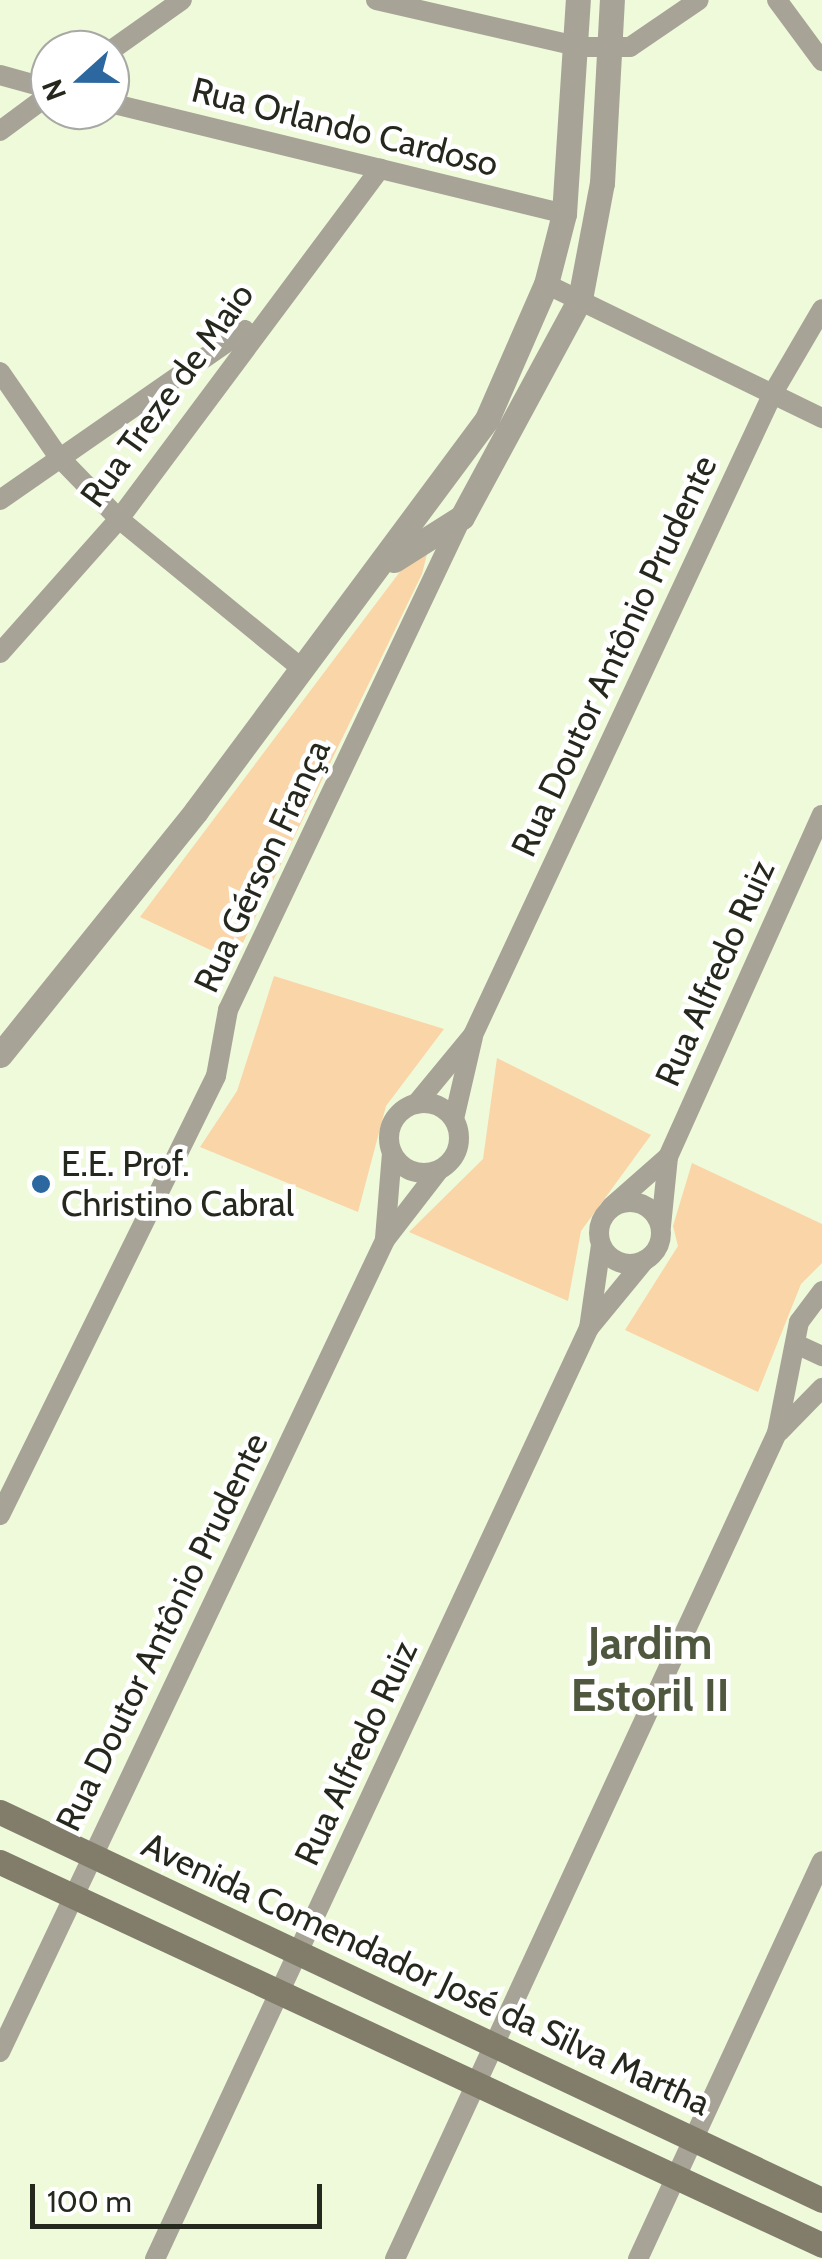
<!DOCTYPE html>
<meta charset="utf-8">
<style>
body{margin:0}
#map{position:relative;width:822px;height:2259px;overflow:hidden;background:#effadb;font-family:Cabin,sans-serif}
div>[style]{position:absolute}
.green>*{inset:0;background:#f9d5a8}
.minor>*{height:20px;margin:-10px;padding:0 10px;transform-origin:10px;border-radius:10px;background:#a7a497}
.minor>.ring{margin:-10px;padding:0;box-sizing:content-box;background:none;border:20px solid #a7a497;border-radius:50%}
.tertiary>*{height:25px;margin:-12.5px;padding:0 12.5px;transform-origin:12.5px;border-radius:12.5px;background:#a7a497}
.secondary>*{height:25px;margin:-12.5px;padding:0 12.5px;transform-origin:12.5px;border-radius:12.5px;background:#817d6a}
.dots>*{width:28px;height:28px;translate:-50% -50%;box-sizing:border-box;border:5px solid #fff;border-radius:50%}
span{translate:-50% -50%;white-space:nowrap;text-align:center;line-height:1.15;-webkit-text-stroke:9px #fff;paint-order:stroke}
.street-label{font-size:35px;color:#25281d}
.poi-label{font-size:35px;color:#25281d}
.left{translate:0 -50%;text-align:left}
.district-label{font-size:45px;color:#4f583e;font-weight:700}
.north{position:absolute;left:30px;top:30px;width:100px;height:100px;box-sizing:border-box;background:#fff;border:2px solid #a8a9a5;border-radius:50%;rotate:249deg;font-size:28px;font-weight:700;line-height:40px;text-align:center;color:#25281d}
.north::after{content:'';display:block;margin:auto;width:35px;height:45px;background:#2c679f;clip-path:polygon(50% 0,100% 100%,50% 72%,0 100%)}
.scale{position:absolute;left:30px;top:2184px;width:292px;height:45px;box-sizing:border-box;border:5px solid #25281d;border-top:0;padding-left:12px;font-size:30px;line-height:35px;white-space:nowrap;color:#25281d;-webkit-text-stroke:8px #fff;paint-order:stroke}
</style>
<div id="map">
<div class="green">
<i style="clip-path:polygon(417px 549px,427px 554px,422px 574px,234px 961px,140px 917px)"></i>
<i style="clip-path:polygon(274px 976px,444px 1029px,386px 1106px,358px 1212px,200px 1147px,237px 1091px)"></i>
<i style="clip-path:polygon(497px 1058px,651px 1135px,581px 1231px,568px 1301px,409px 1232px,483px 1159px)"></i>
<i style="clip-path:polygon(692px 1163px,822px 1224px,822px 1263px,801px 1284px,758px 1392px,625px 1330px,678px 1246px,673px 1226px)"></i>
</div>
<div class="minor">
<i style="left:376px;top:0;width:210px;rotate:12.9deg"></i>
<i style="left:581px;top:47px;width:49px"></i>
<i style="left:630px;top:47px;width:83px;rotate:-34.3deg"></i>
<i style="left:777px;top:0;width:76px;rotate:53.6deg"></i>
<i style="left:110px;top:51px;width:88px;rotate:-35.3deg"></i>
<i style="left:0;top:75px;width:52px;rotate:15.6deg"></i>
<i style="left:110px;top:103px;width:467px;rotate:13.7deg"></i>
<i style="left:0;top:131px;width:62px;rotate:-36.5deg"></i>
<i style="left:546px;top:284px;width:307px;rotate:25.9deg"></i>
<i style="left:0;top:372px;width:102px;rotate:55.4deg"></i>
<i style="left:58px;top:456px;width:88px;rotate:45.9deg"></i>
<i style="left:119px;top:519px;width:237px;rotate:39.3deg"></i>
<i style="left:0;top:500px;width:298px;rotate:-34.8deg"></i>
<i style="left:0;top:653px;width:179px;rotate:-48.4deg"></i>
<i style="left:119px;top:519px;width:437px;rotate:-53.3deg"></i>
<i class="ring" style="left:389px;top:1103px;width:50px;height:50px"></i>
<i style="left:416px;top:1104px;width:89px;rotate:-50.4deg"></i>
<i style="left:473px;top:1035px;width:709px;rotate:-64.95deg"></i>
<i style="left:773px;top:393px;width:97px;rotate:-59.7deg"></i>
<i style="left:454px;top:1119px;width:84px;rotate:-77deg"></i>
<i class="ring" style="left:599px;top:1202px;width:42px;height:42px"></i>
<i style="left:611px;top:1207px;width:76px;rotate:-41.3deg"></i>
<i style="left:668px;top:1157px;width:375px;rotate:-65.8deg"></i>
<i style="left:661px;top:1226px;width:69px;rotate:-84.2deg"></i>
<i style="left:385px;top:1238px;width:86px;rotate:-85.3deg"></i>
<i style="left:601px;top:1245px;width:84px;rotate:98.2deg"></i>
<i style="left:589px;top:1328px;width:87px;rotate:-50.6deg"></i>
<i style="left:796px;top:1344px;width:29px;rotate:25deg"></i>
<i style="left:779px;top:1432px;width:62px;rotate:-45.7deg"></i>
<i style="left:0;top:1515px;width:489px;rotate:-63.8deg"></i>
<i style="left:216px;top:1076px;width:67px;rotate:-79.7deg"></i>
<i style="left:228px;top:1010px;width:546px;rotate:-64.61deg"></i>
<i style="left:0;top:2052px;width:899px;rotate:-64.63deg"></i>
<i style="left:385px;top:1240px;width:88px;rotate:-52.4deg"></i>
<i style="left:155px;top:2259px;width:1027px;rotate:-65.01deg"></i>
<i style="left:395px;top:2259px;width:910px;rotate:-65.18deg"></i>
<i style="left:777px;top:1433px;width:113px;rotate:-78.8deg"></i>
<i style="left:799px;top:1322px;width:39px;rotate:-53deg"></i>
<i style="left:638px;top:2259px;width:438px;rotate:-65.2deg"></i>
</div>
<div class="tertiary">
<i style="left:394px;top:560px;width:80px;rotate:-32.3deg"></i>
<i style="left:462px;top:517px;width:248px;rotate:-61.6deg"></i>
<i style="left:580px;top:299px;width:118px;rotate:-79.3deg"></i>
<i style="left:602px;top:183px;width:183px;rotate:-86.9deg"></i>
<i style="left:0;top:1055px;width:313px;rotate:-51.2deg"></i>
<i style="left:196px;top:811px;width:488px;rotate:-53.4deg"></i>
<i style="left:487px;top:419px;width:147px;rotate:-66.4deg"></i>
<i style="left:546px;top:284px;width:72px;rotate:-75.6deg"></i>
<i style="left:564px;top:214px;width:214px;rotate:-86.3deg"></i>
</div>
<div class="secondary">
<i style="left:0;top:1812px;width:909px;rotate:25.27deg"></i>
<i style="left:0;top:1862px;width:907px;rotate:24.98deg"></i>
</div>
<div class="dots">
<i style="left:41px;top:1184px;background:#2c679f"></i>
</div>
<div class="street-label">
<span style="left:345px;top:127px;rotate:14deg">Rua Orlando Cardoso</span>
<span style="left:167px;top:395px;rotate:-54deg">Rua Treze de Maio</span>
<span style="left:614px;top:656px;rotate:-65deg">Rua Doutor Antônio Prudente</span>
<span style="left:262px;top:866px;rotate:-65deg">Rua Gérson França</span>
<span style="left:715px;top:973px;rotate:-66deg">Rua Alfredo Ruiz</span>
<span style="left:162px;top:1632px;rotate:-64deg">Rua Doutor Antônio Prudente</span>
<span style="left:356px;top:1753px;rotate:-65deg">Rua Alfredo Ruiz</span>
<span style="left:426px;top:1974px;rotate:25deg">Avenida Comendador José da Silva Martha</span>
</div>
<div class="poi-label">
<span class="left" style="left:61px;top:1184px">E.E. Prof.<br>Christino Cabral</span>
</div>
<div class="district-label">
<span style="left:650px;top:1670px">Jardim<br>Estoril II</span>
</div>
<div class="north">N</div>
<div class="scale">100 m</div>
</div>
